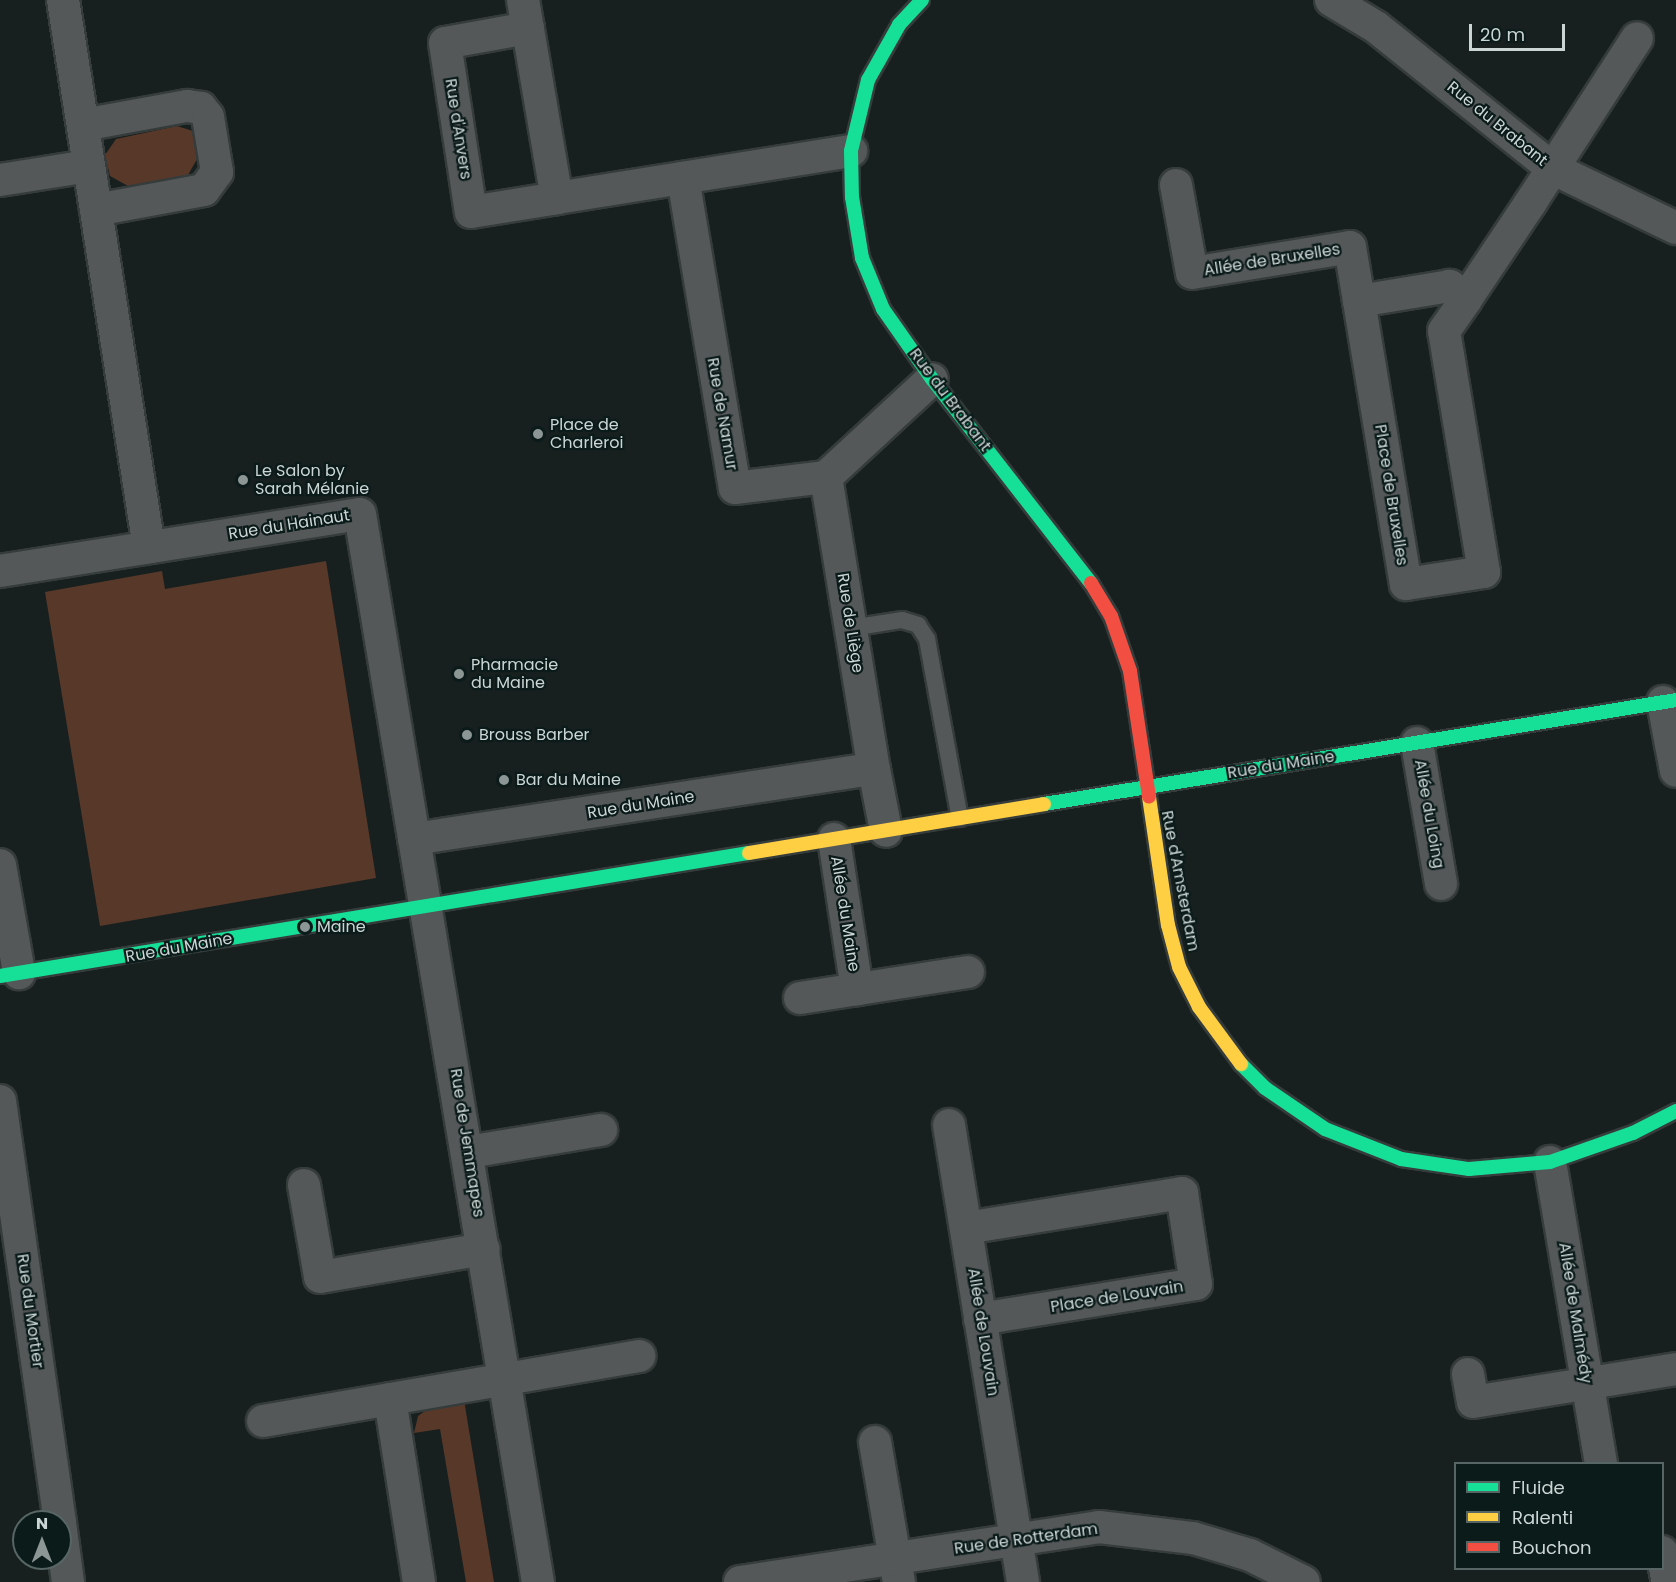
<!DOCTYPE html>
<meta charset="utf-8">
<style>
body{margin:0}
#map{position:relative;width:1676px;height:1582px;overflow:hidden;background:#18201f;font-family:Poppins,sans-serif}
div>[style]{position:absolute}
.green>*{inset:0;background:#573829}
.roads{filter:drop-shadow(2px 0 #353c3b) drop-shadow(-2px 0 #353c3b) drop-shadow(0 2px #353c3b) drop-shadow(0 -2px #353c3b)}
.lane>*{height:16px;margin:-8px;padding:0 8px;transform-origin:8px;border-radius:8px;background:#555858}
.street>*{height:32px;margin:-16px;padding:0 16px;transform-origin:16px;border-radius:16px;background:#555858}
.fast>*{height:14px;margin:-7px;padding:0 7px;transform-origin:7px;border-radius:7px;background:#16e098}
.slow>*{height:14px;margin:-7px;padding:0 7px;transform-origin:7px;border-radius:7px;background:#ffcf43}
.jam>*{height:14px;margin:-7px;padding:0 7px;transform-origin:7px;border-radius:7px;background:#f24e42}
.dots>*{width:16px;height:16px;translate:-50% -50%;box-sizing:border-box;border:3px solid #0a1b19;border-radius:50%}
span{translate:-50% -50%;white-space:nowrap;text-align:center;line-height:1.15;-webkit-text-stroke:4.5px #0a1b19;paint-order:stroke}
.street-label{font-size:16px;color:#cbd6d4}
.poi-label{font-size:16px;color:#cbd6d4}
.left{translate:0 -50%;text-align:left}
.legend{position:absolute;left:1454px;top:1462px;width:210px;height:108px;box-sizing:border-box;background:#0a1b19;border:2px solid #576664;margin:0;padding:8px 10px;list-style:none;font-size:18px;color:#cbd6d4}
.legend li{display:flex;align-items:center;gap:12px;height:30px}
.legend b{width:30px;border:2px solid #576664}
.north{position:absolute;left:12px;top:1510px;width:60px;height:60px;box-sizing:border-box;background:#0a1b19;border:2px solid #576664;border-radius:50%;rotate:0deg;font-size:16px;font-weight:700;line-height:24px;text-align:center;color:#cbd6d4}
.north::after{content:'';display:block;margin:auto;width:21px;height:27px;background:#8c9695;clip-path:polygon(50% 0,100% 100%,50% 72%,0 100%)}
.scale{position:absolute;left:1469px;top:24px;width:96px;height:27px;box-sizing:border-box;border:3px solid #cbd6d4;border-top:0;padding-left:8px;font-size:18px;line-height:21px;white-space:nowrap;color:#cbd6d4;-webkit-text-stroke:4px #0a1b19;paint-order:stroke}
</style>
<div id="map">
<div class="green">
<i style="clip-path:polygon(177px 126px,196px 132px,201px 152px,188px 175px,128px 186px,110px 176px,105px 155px,116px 139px)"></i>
<i style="clip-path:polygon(326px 561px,376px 878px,100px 926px,45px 592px,162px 571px,165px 589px)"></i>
<i style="clip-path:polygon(464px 1400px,494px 1582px,466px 1582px,440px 1429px,414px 1433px,418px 1416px,435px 1404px)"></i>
</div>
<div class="roads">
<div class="lane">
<i style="left:851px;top:628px;width:52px;rotate:-8.9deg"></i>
<i style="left:902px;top:620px;width:17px;rotate:17deg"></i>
<i style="left:918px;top:625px;width:17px;rotate:57deg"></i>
<i style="left:927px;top:639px;width:182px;rotate:79.6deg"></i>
</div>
<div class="street">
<i style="left:63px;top:0;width:554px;rotate:81.07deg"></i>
<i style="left:523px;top:0;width:201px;rotate:80.3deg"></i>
<i style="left:557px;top:198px;width:298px;rotate:-9.1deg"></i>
<i style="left:1331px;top:0;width:52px;rotate:31deg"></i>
<i style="left:1376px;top:27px;width:226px;rotate:38.7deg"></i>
<i style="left:1552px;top:168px;width:138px;rotate:25.8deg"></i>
<i style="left:528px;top:28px;width:84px;rotate:169.8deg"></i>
<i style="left:445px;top:43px;width:171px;rotate:81.3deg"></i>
<i style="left:471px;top:212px;width:87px;rotate:-9.2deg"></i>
<i style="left:83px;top:125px;width:106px;rotate:-10.4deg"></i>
<i style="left:187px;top:106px;width:14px;rotate:8deg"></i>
<i style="left:201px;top:108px;width:11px;rotate:52deg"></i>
<i style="left:208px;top:117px;width:56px;rotate:80.7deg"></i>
<i style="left:217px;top:172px;width:22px;rotate:126deg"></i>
<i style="left:204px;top:190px;width:110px;rotate:169.5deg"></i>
<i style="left:683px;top:178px;width:314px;rotate:80.5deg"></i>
<i style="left:735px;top:488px;width:92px;rotate:-6.9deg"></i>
<i style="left:826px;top:477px;width:144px;rotate:-42.8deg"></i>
<i style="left:0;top:180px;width:89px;rotate:-9deg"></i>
<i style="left:1176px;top:185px;width:89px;rotate:79.7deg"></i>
<i style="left:1192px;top:273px;width:160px;rotate:-9.3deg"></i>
<i style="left:1350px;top:247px;width:55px;rotate:80.5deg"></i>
<i style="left:1466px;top:299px;width:21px;rotate:-141deg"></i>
<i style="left:1450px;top:286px;width:92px;rotate:170.6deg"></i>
<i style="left:1359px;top:301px;width:287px;rotate:80.6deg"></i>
<i style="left:1406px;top:584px;width:79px;rotate:-8.7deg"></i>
<i style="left:1484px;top:572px;width:244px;rotate:-99.4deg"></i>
<i style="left:1444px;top:331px;width:39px;rotate:-55deg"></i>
<i style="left:1466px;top:299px;width:117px;rotate:-56.2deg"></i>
<i style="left:1531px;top:202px;width:195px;rotate:-57.1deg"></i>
<i style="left:826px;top:477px;width:296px;rotate:80.7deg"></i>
<i style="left:0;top:571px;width:364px;rotate:-9deg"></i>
<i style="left:360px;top:514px;width:1083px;rotate:80.54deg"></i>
<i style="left:1663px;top:702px;width:70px;rotate:79.3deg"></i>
<i style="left:1417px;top:743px;width:143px;rotate:80.3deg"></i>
<i style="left:414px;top:839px;width:465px;rotate:-8.7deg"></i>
<i style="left:874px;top:769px;width:63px;rotate:79deg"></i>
<i style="left:834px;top:839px;width:152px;rotate:81.3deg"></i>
<i style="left:0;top:865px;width:110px;rotate:80deg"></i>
<i style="left:800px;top:998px;width:170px;rotate:-8.8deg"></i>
<i style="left:0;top:1101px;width:425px;rotate:81.9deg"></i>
<i style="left:949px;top:1125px;width:463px;rotate:80.8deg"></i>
<i style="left:468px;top:1152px;width:135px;rotate:-9.4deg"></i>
<i style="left:1550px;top:1162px;width:306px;rotate:80.4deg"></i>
<i style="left:304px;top:1185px;width:93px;rotate:80.1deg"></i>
<i style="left:320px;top:1277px;width:166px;rotate:-9.7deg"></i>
<i style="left:966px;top:1228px;width:219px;rotate:-9.2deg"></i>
<i style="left:1182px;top:1193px;width:92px;rotate:81.3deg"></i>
<i style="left:1196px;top:1284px;width:219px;rotate:170.8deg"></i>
<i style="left:1468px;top:1374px;width:28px;rotate:80deg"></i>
<i style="left:1473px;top:1402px;width:206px;rotate:-9.2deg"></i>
<i style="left:390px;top:1399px;width:185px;rotate:81deg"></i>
<i style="left:263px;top:1421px;width:382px;rotate:-9.8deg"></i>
<i style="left:875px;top:1442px;width:142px;rotate:80.3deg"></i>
<i style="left:60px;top:1523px;width:60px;rotate:82.3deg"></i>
<i style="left:1662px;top:1552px;width:31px;rotate:79deg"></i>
<i style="left:740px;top:1582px;width:363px;rotate:-8.7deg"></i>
<i style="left:1099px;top:1527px;width:95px;rotate:6.7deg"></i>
<i style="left:1193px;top:1538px;width:59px;rotate:16.6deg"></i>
<i style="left:1250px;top:1555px;width:60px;rotate:26.6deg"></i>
</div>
<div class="fast">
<i style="left:922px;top:0;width:34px;rotate:133deg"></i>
<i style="left:899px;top:25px;width:63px;rotate:119.4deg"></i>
<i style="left:868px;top:80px;width:73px;rotate:103.5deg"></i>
<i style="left:851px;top:151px;width:46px;rotate:88.8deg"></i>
<i style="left:852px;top:197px;width:62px;rotate:80.7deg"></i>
<i style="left:862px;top:258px;width:55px;rotate:67.6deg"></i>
<i style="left:883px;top:309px;width:85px;rotate:55deg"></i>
<i style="left:932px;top:379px;width:259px;rotate:52.1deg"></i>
<i style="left:1044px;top:804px;width:640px;rotate:-9.34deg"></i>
<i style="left:0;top:976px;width:759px;rotate:-9.33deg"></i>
<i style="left:1241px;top:1064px;width:34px;rotate:45deg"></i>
<i style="left:1265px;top:1088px;width:73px;rotate:34.3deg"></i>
<i style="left:1325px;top:1129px;width:82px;rotate:21.5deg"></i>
<i style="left:1401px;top:1159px;width:69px;rotate:8.4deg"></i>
<i style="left:1469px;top:1169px;width:81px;rotate:-4.9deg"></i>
<i style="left:1550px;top:1162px;width:88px;rotate:-19.3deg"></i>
<i style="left:1633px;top:1133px;width:48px;rotate:-27.1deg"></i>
</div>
<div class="slow">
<i style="left:1149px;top:797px;width:129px;rotate:81.6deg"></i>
<i style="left:1168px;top:925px;width:43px;rotate:75.3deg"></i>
<i style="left:1179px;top:967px;width:45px;rotate:63.4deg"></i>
<i style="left:1199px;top:1007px;width:71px;rotate:53.6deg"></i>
<i style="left:749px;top:853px;width:299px;rotate:-9.4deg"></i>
</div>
<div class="jam">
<i style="left:1091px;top:583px;width:39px;rotate:59deg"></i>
<i style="left:1111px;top:616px;width:58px;rotate:70.9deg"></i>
<i style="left:1130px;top:671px;width:127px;rotate:81.4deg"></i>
</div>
</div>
<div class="dots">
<i style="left:538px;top:434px;background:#8c9695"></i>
<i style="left:243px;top:480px;background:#8c9695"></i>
<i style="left:459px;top:674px;background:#8c9695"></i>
<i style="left:467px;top:735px;background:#8c9695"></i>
<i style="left:504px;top:780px;background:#8c9695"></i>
<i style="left:305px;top:927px;background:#8c9695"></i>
</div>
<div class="street-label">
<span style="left:1497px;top:124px;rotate:39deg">Rue du Brabant</span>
<span style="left:458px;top:129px;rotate:81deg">Rue d'Anvers</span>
<span style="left:1272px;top:260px;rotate:-9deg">Allée de Bruxelles</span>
<span style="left:950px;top:400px;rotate:53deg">Rue du Brabant</span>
<span style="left:722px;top:414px;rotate:80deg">Rue de Namur</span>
<span style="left:1391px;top:495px;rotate:81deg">Place de Bruxelles</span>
<span style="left:289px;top:525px;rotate:-9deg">Rue du Hainaut</span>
<span style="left:850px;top:623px;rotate:81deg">Rue de Liège</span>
<span style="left:1281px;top:765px;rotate:-9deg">Rue du Maine</span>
<span style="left:641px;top:805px;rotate:-9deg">Rue du Maine</span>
<span style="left:1429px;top:814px;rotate:80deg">Allée du Loing</span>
<span style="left:1180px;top:881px;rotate:79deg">Rue d'Amsterdam</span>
<span style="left:845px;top:914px;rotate:81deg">Allée du Maine</span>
<span style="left:179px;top:948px;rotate:-10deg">Rue du Maine</span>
<span style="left:467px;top:1143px;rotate:81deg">Rue de Jemmapes</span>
<span style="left:1117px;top:1297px;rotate:-9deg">Place de Louvain</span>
<span style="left:30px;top:1311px;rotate:82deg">Rue du Mortier</span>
<span style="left:1575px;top:1313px;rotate:81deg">Allée de Malmédy</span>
<span style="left:983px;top:1332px;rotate:81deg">Allée de Louvain</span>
<span style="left:1026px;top:1539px;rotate:-8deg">Rue de Rotterdam</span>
</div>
<div class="poi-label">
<span class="left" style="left:550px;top:434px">Place de<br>Charleroi</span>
<span class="left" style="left:255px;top:480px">Le Salon by<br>Sarah Mélanie</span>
<span class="left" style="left:471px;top:674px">Pharmacie<br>du Maine</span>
<span class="left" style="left:479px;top:735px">Brouss Barber</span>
<span class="left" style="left:516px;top:780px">Bar du Maine</span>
<span class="left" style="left:317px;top:927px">Maine</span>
</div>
<ul class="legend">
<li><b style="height:8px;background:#16e098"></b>Fluide</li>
<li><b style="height:8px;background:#ffcf43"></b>Ralenti</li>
<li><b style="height:8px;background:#f24e42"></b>Bouchon</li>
</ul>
<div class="north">N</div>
<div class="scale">20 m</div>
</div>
